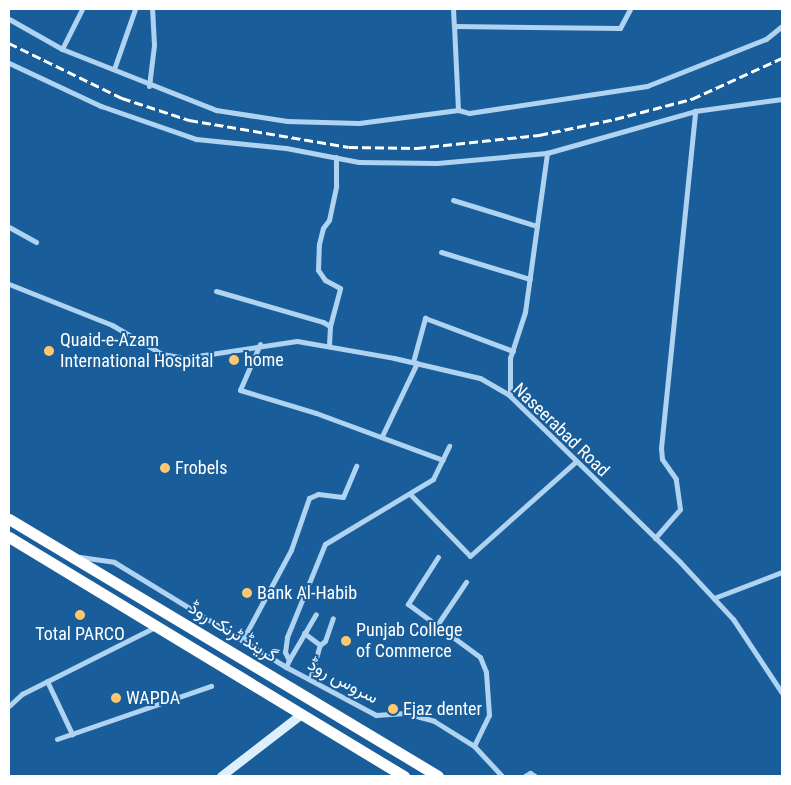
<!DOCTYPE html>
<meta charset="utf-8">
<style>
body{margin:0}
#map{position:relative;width:791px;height:785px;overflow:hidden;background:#195e9a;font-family:"Roboto Condensed",Vazirmatn,sans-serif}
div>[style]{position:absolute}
.street>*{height:5px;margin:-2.5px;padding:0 2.5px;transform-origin:2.5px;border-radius:2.5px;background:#afd3f1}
.secondary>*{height:9px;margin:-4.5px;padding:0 4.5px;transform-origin:4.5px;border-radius:4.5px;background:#ddeefc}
.highway>*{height:11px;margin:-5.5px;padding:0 5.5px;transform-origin:5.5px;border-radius:5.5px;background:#fff}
.rail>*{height:2.5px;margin-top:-1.25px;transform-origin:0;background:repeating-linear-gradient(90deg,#fff 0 9px,transparent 0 13px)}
.dots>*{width:14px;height:14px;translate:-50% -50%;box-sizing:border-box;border:2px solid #195e9a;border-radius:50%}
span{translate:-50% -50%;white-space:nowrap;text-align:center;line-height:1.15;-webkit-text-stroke:4px #195e9a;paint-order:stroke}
.poi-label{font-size:18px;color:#fff}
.left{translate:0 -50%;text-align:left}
.street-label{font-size:18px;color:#fff}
.frame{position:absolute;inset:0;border:10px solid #fff;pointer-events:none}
</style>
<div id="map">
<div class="street">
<i style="left:453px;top:9px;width:17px;rotate:87deg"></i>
<i style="left:9px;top:19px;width:61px;rotate:29.5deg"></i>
<i style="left:62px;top:49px;width:166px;rotate:21.6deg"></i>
<i style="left:216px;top:110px;width:72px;rotate:8.8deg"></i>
<i style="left:287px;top:121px;width:72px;rotate:1.6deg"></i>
<i style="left:359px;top:123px;width:100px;rotate:-7.5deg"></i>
<i style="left:458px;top:110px;width:11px;rotate:15deg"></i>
<i style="left:469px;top:113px;width:180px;rotate:-8.6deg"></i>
<i style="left:647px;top:86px;width:128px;rotate:-21.6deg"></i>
<i style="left:766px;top:39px;width:21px;rotate:-39deg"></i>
<i style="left:62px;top:49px;width:45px;rotate:-63.4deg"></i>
<i style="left:9px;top:63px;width:102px;rotate:25.1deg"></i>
<i style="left:101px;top:106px;width:101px;rotate:19.2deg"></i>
<i style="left:196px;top:139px;width:90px;rotate:5.7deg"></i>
<i style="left:286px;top:148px;width:74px;rotate:10.9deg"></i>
<i style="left:359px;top:162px;width:78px;rotate:0.7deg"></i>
<i style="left:437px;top:163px;width:110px;rotate:-5.2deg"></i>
<i style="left:547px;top:153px;width:154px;rotate:-15.8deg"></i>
<i style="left:695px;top:111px;width:88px;rotate:-7.9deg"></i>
<i style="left:114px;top:69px;width:64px;rotate:-70.7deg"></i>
<i style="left:149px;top:86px;width:41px;rotate:-83deg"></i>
<i style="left:154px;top:45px;width:36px;rotate:-93deg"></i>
<i style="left:458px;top:110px;width:84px;rotate:-92.7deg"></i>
<i style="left:454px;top:26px;width:166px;rotate:0.7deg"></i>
<i style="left:620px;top:28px;width:21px;rotate:-62deg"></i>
<i style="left:453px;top:200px;width:88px;rotate:17.2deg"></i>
<i style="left:9px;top:227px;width:31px;rotate:29deg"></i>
<i style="left:441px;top:252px;width:93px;rotate:16.9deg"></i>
<i style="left:9px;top:284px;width:111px;rotate:21.7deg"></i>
<i style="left:112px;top:325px;width:58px;rotate:30.1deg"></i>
<i style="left:162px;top:354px;width:22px;rotate:10deg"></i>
<i style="left:184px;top:358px;width:114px;rotate:-8.6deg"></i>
<i style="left:297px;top:341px;width:98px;rotate:9.9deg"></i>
<i style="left:394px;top:358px;width:88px;rotate:13.1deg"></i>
<i style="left:480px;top:378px;width:32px;rotate:30deg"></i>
<i style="left:508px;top:394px;width:240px;rotate:44.3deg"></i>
<i style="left:680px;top:562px;width:78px;rotate:47.1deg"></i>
<i style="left:733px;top:619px;width:89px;rotate:56.5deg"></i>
<i style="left:216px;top:291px;width:111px;rotate:16.2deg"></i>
<i style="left:323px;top:322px;width:8px;rotate:30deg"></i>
<i style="left:330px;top:326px;width:20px;rotate:93deg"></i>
<i style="left:330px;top:326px;width:39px;rotate:-75deg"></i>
<i style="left:340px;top:288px;width:17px;rotate:-152deg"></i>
<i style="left:325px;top:280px;width:12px;rotate:-125deg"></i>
<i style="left:318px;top:270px;width:26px;rotate:-88deg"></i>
<i style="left:319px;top:244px;width:16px;rotate:-76deg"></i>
<i style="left:323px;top:228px;width:10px;rotate:-53deg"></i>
<i style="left:329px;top:220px;width:35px;rotate:-78deg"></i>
<i style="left:336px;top:186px;width:29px;rotate:-90deg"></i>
<i style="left:260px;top:344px;width:50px;rotate:113.5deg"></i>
<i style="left:240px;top:390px;width:79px;rotate:16.8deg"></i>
<i style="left:316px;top:413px;width:135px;rotate:20.3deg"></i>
<i style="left:413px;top:362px;width:46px;rotate:-74.7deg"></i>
<i style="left:425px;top:318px;width:94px;rotate:20.6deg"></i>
<i style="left:510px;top:396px;width:38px;rotate:-90deg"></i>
<i style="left:510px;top:358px;width:48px;rotate:-71.9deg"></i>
<i style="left:525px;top:312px;width:161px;rotate:-82.1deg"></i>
<i style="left:382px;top:436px;width:81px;rotate:-64.4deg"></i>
<i style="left:410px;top:494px;width:86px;rotate:45.9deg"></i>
<i style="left:470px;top:556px;width:141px;rotate:-41.8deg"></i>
<i style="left:655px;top:538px;width:38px;rotate:-49deg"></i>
<i style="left:680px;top:509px;width:30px;rotate:-98deg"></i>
<i style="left:676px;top:479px;width:24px;rotate:-125deg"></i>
<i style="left:662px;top:459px;width:11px;rotate:-95deg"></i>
<i style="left:661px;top:448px;width:339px;rotate:-84.2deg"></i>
<i style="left:80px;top:557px;width:34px;rotate:8deg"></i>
<i style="left:114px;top:562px;width:202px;rotate:31.4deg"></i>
<i style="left:286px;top:667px;width:102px;rotate:28.1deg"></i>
<i style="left:376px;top:715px;width:29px;rotate:-4deg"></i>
<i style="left:405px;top:713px;width:30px;rotate:15deg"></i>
<i style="left:434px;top:721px;width:47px;rotate:32deg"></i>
<i style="left:474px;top:746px;width:41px;rotate:47deg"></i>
<i style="left:438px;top:557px;width:56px;rotate:122.6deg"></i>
<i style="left:408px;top:604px;width:89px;rotate:36.4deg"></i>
<i style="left:480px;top:657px;width:16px;rotate:68deg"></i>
<i style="left:486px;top:672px;width:43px;rotate:86deg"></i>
<i style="left:489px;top:715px;width:34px;rotate:116deg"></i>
<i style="left:714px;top:598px;width:73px;rotate:-20.9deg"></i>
<i style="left:437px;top:625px;width:52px;rotate:-56deg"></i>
<i style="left:304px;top:633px;width:20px;rotate:37deg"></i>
<i style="left:242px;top:641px;width:103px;rotate:-61.7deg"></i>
<i style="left:291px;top:550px;width:55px;rotate:-70.9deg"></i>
<i style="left:309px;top:498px;width:10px;rotate:-24deg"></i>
<i style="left:318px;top:494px;width:25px;rotate:7deg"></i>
<i style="left:343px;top:497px;width:34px;rotate:-67deg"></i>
<i style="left:289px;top:660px;width:53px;rotate:-59.6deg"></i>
<i style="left:286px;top:667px;width:8px;rotate:-67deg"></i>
<i style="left:289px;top:660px;width:9px;rotate:-117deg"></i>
<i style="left:285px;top:652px;width:15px;rotate:-82deg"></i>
<i style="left:287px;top:637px;width:100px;rotate:-67.8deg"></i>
<i style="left:325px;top:544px;width:126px;rotate:-31deg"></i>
<i style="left:433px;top:479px;width:37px;rotate:-64deg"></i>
<i style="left:310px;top:679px;width:35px;rotate:-74deg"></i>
<i style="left:320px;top:645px;width:6px;rotate:-39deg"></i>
<i style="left:325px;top:641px;width:24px;rotate:-71deg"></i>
<i style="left:47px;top:681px;width:59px;rotate:64.7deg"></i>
<i style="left:9px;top:706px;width:18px;rotate:-43deg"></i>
<i style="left:22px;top:694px;width:149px;rotate:-26.7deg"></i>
<i style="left:57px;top:739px;width:163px;rotate:-19deg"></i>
<i style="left:525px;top:776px;width:6px;rotate:-31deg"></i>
<i style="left:530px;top:773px;width:6px;rotate:31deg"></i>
</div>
<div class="secondary">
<i style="left:221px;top:776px;width:100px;rotate:-37.7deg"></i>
</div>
<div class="highway">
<i style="left:9px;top:519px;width:500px;rotate:30.92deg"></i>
<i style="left:9px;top:537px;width:462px;rotate:31.2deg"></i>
</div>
<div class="rail">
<i style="left:9px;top:43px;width:126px;rotate:26deg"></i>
<i style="left:122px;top:98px;width:71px;rotate:18.2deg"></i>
<i style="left:189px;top:120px;width:162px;rotate:9.6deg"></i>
<i style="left:349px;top:147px;width:68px;rotate:0.8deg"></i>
<i style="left:417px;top:148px;width:123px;rotate:-6.1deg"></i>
<i style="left:539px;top:135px;width:78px;rotate:-11.9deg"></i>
<i style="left:615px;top:119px;width:80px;rotate:-14.6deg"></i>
<i style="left:692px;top:99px;width:99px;rotate:-24.5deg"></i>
</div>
<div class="dots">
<i style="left:49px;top:351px;background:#ffc76f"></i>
<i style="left:234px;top:360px;background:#ffc76f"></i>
<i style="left:165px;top:468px;background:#ffc76f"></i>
<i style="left:247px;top:593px;background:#ffc76f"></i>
<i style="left:80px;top:615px;background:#ffc76f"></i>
<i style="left:346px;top:641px;background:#ffc76f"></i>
<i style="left:116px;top:698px;background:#ffc76f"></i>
<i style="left:393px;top:709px;background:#ffc76f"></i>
</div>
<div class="poi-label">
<span class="left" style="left:60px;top:351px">Quaid-e-Azam<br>International Hospital</span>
<span class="left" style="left:244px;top:360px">home</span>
<span class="left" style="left:175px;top:468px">Frobels</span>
<span class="left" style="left:257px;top:593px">Bank Al-Habib</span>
<span class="left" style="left:356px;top:641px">Punjab College<br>of Commerce</span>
<span style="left:80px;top:634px">Total PARCO</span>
<span class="left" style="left:126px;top:698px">WAPDA</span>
<span class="left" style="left:403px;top:709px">Ejaz denter</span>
</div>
<div class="street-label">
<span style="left:561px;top:430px;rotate:44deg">Naseerabad Road</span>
<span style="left:233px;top:632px;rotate:31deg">گرینڈ ٹرنک روڈ</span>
<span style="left:343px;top:681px;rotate:28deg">سروس روڈ</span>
</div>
<div class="frame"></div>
</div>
